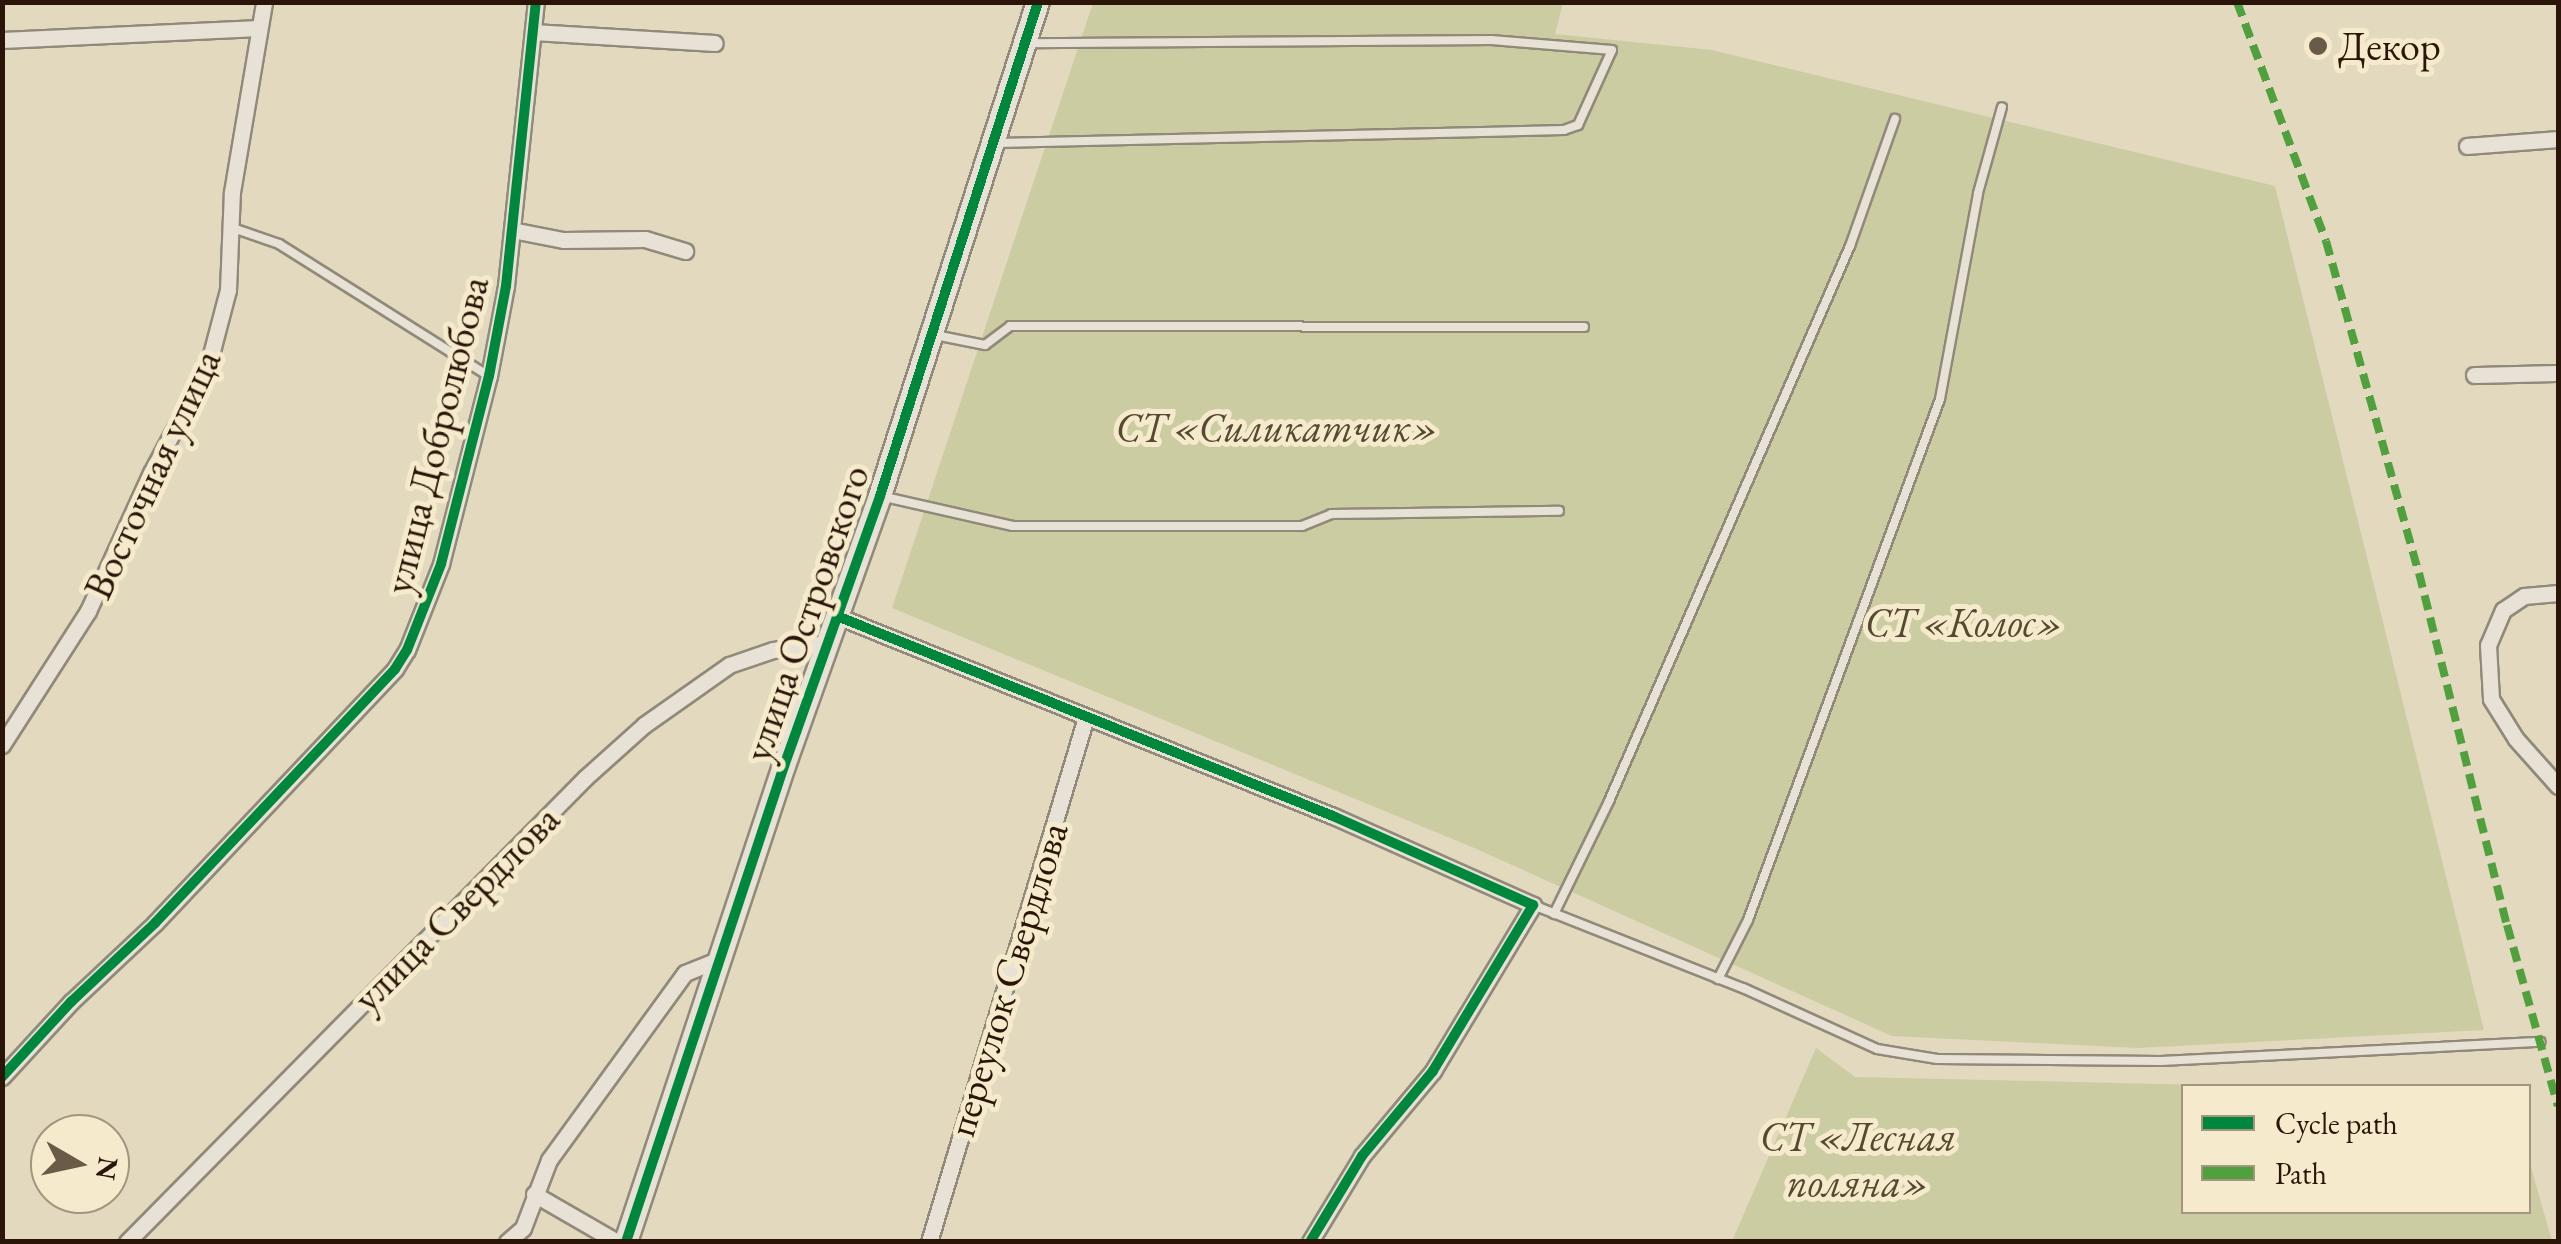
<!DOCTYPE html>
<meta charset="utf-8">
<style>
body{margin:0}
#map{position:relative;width:2561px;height:1244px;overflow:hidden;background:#e2d9bf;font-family:"EB Garamond",serif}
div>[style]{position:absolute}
.green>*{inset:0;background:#cccca3}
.roads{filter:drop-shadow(2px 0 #918979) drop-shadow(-2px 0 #918979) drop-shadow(0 2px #918979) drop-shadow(0 -2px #918979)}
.lane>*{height:8px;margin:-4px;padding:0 4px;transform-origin:4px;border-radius:4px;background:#e7e2d5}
.street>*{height:15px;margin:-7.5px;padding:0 7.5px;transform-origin:7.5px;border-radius:7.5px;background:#e7e2d5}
.secondary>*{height:22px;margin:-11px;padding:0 11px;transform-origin:11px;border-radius:11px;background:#e7e2d5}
.quiet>*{height:8px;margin-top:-4px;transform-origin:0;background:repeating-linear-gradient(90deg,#51a03e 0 15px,transparent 0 23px)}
.cycleway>*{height:10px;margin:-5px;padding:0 5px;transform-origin:5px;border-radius:5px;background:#00873e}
.dots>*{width:28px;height:28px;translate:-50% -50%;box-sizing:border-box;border:5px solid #f5ebcc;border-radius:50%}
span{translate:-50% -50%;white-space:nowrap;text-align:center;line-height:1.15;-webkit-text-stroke:10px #f5ebcc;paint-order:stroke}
.poi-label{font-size:40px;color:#2a1508}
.left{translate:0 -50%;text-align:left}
.park-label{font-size:40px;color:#554930;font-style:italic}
.street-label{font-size:40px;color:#2a1508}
.frame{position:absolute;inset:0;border:5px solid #2a1508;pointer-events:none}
.legend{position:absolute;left:2181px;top:1084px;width:350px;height:130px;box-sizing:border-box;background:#f5ebcc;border:2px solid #a4957e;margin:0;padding:12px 18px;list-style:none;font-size:30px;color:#2a1508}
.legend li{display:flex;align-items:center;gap:20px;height:50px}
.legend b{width:50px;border:2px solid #a4957e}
.north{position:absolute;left:30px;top:1114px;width:100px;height:100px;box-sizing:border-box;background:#f5ebcc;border:2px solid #a4957e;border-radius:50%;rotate:99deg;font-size:28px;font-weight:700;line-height:40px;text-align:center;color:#2a1508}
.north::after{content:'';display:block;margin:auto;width:35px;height:45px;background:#6a5a48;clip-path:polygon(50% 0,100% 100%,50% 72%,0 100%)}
</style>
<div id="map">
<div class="green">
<i style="clip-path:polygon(1093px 3px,1563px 3px,1555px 34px,1712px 50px,2275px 186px,2484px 1030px,2138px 1048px,1892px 1036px,1472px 847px,892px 608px)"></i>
<i style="clip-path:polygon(1816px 1048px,1855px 1077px,2246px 1086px,2184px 1086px,2184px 1212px,2528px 1212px,2529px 1160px,2552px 1241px,1732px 1241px)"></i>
</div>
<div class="roads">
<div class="lane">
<i style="left:997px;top:143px;width:567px;rotate:-1.31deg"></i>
<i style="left:1564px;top:130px;width:15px;rotate:-20deg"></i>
<i style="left:1578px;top:125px;width:82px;rotate:-65.6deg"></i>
<i style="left:1612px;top:50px;width:121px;rotate:-175.3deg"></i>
<i style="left:1491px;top:40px;width:460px;rotate:179.6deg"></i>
<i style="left:230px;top:227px;width:52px;rotate:19.1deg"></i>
<i style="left:279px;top:244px;width:248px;rotate:32.2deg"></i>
<i style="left:935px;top:335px;width:51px;rotate:11.3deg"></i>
<i style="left:985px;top:345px;width:31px;rotate:-37deg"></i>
<i style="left:1010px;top:326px;width:574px;rotate:0.1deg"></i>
<i style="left:885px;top:497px;width:131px;rotate:12.8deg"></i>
<i style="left:1013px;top:526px;width:289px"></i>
<i style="left:1302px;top:526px;width:31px;rotate:-22deg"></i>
<i style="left:1331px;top:514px;width:228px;rotate:-0.8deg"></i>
<i style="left:1533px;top:905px;width:226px;rotate:21.6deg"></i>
<i style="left:1743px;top:988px;width:147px;rotate:24.5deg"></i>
<i style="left:1877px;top:1049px;width:61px;rotate:9.5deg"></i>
<i style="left:1937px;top:1059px;width:224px;rotate:0.5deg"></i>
<i style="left:2161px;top:1061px;width:380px;rotate:-2.9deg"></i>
<i style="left:1554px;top:914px;width:126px;rotate:-64deg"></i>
<i style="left:1609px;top:801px;width:605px;rotate:-66.53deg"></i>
<i style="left:1850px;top:246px;width:135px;rotate:-70.5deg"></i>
<i style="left:1718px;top:979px;width:66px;rotate:-63deg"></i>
<i style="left:1748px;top:920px;width:555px;rotate:-69.77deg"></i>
<i style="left:1940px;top:399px;width:209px;rotate:-79.5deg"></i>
<i style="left:1978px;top:193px;width:89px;rotate:-74.4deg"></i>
</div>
<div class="street">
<i style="left:533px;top:32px;width:182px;rotate:3.5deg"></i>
<i style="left:2px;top:40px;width:257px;rotate:-2.7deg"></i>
<i style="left:2467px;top:146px;width:91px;rotate:-4.4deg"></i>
<i style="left:512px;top:230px;width:52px;rotate:11.1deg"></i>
<i style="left:563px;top:240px;width:82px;rotate:-0.7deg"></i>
<i style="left:645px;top:239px;width:42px;rotate:16.7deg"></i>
<i style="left:2474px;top:375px;width:84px;rotate:-1.4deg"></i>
<i style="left:2558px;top:593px;width:34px;rotate:175deg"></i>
<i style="left:2524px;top:596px;width:25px;rotate:146deg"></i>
<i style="left:2503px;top:610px;width:38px;rotate:113deg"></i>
<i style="left:2488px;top:645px;width:54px;rotate:86.8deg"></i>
<i style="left:2491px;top:699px;width:47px;rotate:58deg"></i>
<i style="left:2516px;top:739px;width:63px;rotate:48.2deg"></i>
<i style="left:837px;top:616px;width:535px;rotate:21.96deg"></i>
<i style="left:1333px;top:816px;width:219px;rotate:24deg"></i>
<i style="left:1533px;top:905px;width:194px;rotate:121.1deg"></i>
<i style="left:1433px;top:1071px;width:111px;rotate:129.9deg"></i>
<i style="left:1362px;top:1156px;width:100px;rotate:121.2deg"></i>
<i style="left:2px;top:745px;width:159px;rotate:-57.3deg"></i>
<i style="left:88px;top:611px;width:152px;rotate:-65.5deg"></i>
<i style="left:151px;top:473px;width:121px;rotate:-62deg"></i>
<i style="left:208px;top:366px;width:79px;rotate:-75.3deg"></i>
<i style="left:228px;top:290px;width:98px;rotate:-87.7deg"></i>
<i style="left:232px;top:192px;width:193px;rotate:-80.4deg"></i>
<i style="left:2px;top:1077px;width:102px;rotate:-47.4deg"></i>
<i style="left:71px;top:1002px;width:115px;rotate:-43.2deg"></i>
<i style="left:155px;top:923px;width:349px;rotate:-46.6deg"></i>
<i style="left:395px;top:669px;width:22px;rotate:-58deg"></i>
<i style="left:407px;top:650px;width:92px;rotate:-68.4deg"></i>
<i style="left:441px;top:564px;width:194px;rotate:-75.7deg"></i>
<i style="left:489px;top:376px;width:92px;rotate:-79.3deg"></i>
<i style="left:506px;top:286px;width:286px;rotate:-84deg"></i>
<i style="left:534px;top:1194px;width:96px;rotate:30deg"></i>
<i style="left:127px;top:1242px;width:652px;rotate:-45.37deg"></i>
<i style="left:585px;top:778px;width:79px;rotate:-41.9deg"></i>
<i style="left:644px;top:725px;width:104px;rotate:-35.2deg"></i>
<i style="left:729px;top:665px;width:46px;rotate:-18.8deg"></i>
<i style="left:773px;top:650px;width:55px;rotate:-7.3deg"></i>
<i style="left:507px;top:1242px;width:21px;rotate:-41deg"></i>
<i style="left:523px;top:1228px;width:73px;rotate:-69.1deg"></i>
<i style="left:549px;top:1160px;width:231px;rotate:-54deg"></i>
<i style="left:685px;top:973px;width:37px;rotate:-22deg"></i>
<i style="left:929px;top:1242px;width:548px;rotate:-73.35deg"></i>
</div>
<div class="secondary">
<i style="left:626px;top:1242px;width:502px;rotate:-71.64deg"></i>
<i style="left:784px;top:766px;width:287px;rotate:-70.4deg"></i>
<i style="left:880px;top:496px;width:519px;rotate:-72.26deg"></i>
</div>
</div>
<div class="quiet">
<i style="left:2237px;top:2px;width:255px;rotate:69.6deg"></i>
<i style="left:2326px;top:241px;width:345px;rotate:74.4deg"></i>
<i style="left:2419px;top:573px;width:363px;rotate:76deg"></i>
<i style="left:2507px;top:925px;width:188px;rotate:74.3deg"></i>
</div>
<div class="cycleway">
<i style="left:837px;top:616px;width:535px;rotate:21.96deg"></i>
<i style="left:1333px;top:816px;width:219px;rotate:24deg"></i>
<i style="left:1533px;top:905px;width:194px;rotate:121.1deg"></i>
<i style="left:1433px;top:1071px;width:111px;rotate:129.9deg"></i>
<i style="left:1362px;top:1156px;width:100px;rotate:121.2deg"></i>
<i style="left:2px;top:1077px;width:102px;rotate:-47.4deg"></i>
<i style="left:71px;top:1002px;width:115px;rotate:-43.2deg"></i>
<i style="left:155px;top:923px;width:349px;rotate:-46.6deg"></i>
<i style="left:395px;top:669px;width:22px;rotate:-58deg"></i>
<i style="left:407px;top:650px;width:92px;rotate:-68.4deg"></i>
<i style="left:441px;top:564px;width:194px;rotate:-75.7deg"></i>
<i style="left:489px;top:376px;width:92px;rotate:-79.3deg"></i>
<i style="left:506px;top:286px;width:286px;rotate:-84deg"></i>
<i style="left:626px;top:1242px;width:502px;rotate:-71.64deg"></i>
<i style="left:784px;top:766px;width:287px;rotate:-70.4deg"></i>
<i style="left:880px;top:496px;width:519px;rotate:-72.26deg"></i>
</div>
<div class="dots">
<i style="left:2318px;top:46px;background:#6a5a48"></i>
</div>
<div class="poi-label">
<span class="left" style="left:2338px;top:46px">Декор</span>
</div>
<div class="park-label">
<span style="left:1277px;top:427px">СТ «Силикатчик»</span>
<span style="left:1964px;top:622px">СТ «Колос»</span>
<span style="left:1858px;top:1159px">СТ «Лесная<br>поляна»</span>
</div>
<div class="street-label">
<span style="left:436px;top:435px;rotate:-76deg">улица Добролюбова</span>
<span style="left:152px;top:474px;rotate:-65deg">Восточная улица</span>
<span style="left:806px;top:613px;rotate:-71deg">улица Островского</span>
<span style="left:456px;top:908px;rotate:-45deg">улица Свердлова</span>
<span style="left:1007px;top:979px;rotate:-73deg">переулок Свердлова</span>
</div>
<div class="frame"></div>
<ul class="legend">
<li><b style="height:12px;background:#00873e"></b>Cycle path</li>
<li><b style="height:12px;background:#51a03e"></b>Path</li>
</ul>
<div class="north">N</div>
</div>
